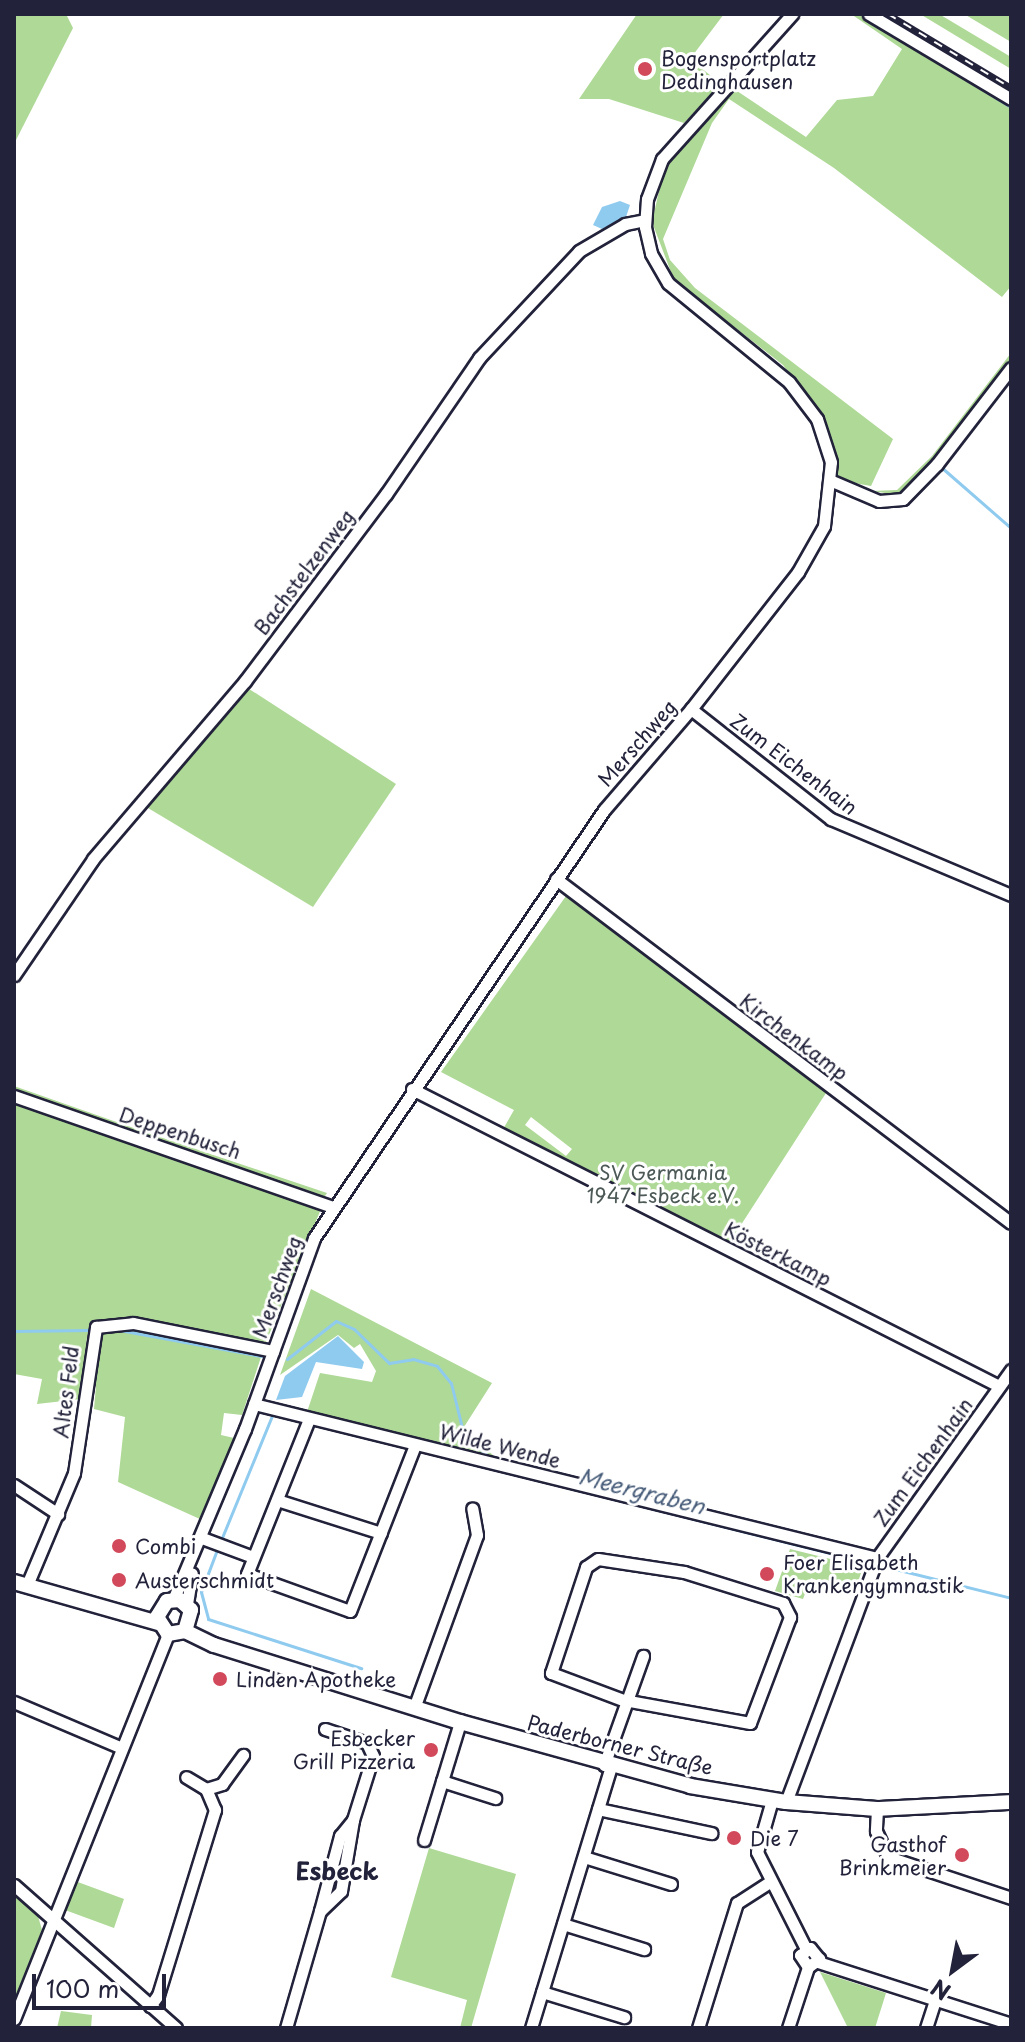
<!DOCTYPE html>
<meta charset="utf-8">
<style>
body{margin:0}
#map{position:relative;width:1025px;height:2042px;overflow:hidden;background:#fff;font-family:"Playpen Sans",sans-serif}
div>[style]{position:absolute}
.green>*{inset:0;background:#afd996}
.water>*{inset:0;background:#8fcaef}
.stream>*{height:3px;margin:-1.5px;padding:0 1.5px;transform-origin:1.5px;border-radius:1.5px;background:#8fcaef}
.roads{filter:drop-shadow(2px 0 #22223b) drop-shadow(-2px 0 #22223b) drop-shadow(0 2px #22223b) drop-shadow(0 -2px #22223b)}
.minor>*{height:11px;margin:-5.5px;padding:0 5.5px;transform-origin:5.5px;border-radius:5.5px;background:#fff}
.major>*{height:14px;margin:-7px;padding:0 7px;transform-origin:7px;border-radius:7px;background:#fff}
.rail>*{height:6px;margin-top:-3px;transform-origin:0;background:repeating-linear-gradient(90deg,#fff 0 9px,#22223b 0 18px);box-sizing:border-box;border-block:2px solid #22223b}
.dots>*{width:22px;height:22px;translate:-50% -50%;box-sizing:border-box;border:4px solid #fff;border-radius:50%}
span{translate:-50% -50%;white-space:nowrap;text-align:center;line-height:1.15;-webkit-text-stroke:6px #fff;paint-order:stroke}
.poi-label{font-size:20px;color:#22223b}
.left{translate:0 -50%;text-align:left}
.right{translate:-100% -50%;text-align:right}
.street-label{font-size:20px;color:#22223b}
.park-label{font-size:20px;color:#4c5956}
.water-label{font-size:22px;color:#485d7a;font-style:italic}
.quarter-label{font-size:24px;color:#22223b;font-weight:700}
.frame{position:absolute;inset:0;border:16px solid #22223b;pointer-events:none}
.north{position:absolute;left:913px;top:1930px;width:80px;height:80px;-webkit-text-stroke:6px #fff;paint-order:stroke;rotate:212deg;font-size:22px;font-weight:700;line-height:32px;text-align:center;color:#22223b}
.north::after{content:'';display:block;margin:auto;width:28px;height:36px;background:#22223b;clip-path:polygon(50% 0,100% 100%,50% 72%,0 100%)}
.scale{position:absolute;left:32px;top:1974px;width:134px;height:36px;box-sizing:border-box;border:4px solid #22223b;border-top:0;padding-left:10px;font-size:24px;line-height:28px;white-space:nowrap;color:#22223b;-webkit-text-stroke:6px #fff;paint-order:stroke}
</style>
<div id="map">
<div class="green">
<i style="clip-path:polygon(14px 14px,66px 14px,73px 28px,14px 144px)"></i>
<i style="clip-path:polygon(637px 14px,724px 14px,690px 59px,721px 84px,684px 123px,609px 99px,579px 99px)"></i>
<i style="clip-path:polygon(797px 14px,802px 14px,734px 89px,806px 137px,837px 100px,873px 96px,902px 49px,851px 14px,860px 14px,1011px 107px,1011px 286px,1002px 297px,834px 168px,729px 99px,712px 123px,663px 239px,670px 260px,695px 288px,893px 439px,871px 486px,837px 480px,821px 415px,783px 365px,674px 280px,652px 222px,664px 169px)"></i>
<i style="clip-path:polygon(920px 14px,939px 14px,1011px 57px,1011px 69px)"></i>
<i style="clip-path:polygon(964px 14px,1011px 14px,1011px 42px)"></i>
<i style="clip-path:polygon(1011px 353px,1011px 361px,937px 458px,900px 495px,871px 491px,897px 490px,932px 456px)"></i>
<i style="clip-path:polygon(243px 685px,396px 784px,313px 907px,143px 805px)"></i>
<i style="clip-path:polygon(evenodd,566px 896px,826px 1093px,728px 1245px,502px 1131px,514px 1110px,441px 1072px,566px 896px,531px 1117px,572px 1149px,566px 1156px,525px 1125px,531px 1117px)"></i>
<i style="clip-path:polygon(14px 1086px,145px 1132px,327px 1193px,323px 1199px,14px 1092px)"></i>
<i style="clip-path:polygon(14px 1101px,316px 1204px,321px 1209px,264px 1347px,131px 1320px,102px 1321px,87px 1337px,81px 1399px,37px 1404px,42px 1379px,14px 1374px)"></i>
<i style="clip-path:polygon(311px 1289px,492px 1383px,464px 1427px,500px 1462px,307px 1412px,320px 1373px,372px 1382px,376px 1371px,360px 1344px,354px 1348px,338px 1335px,280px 1375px)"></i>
<i style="clip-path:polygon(134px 1331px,261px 1357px,242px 1415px,224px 1413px,221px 1435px,234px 1438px,202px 1520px,118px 1482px,125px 1417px,94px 1409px,96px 1386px,88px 1385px,96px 1334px)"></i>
<i style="clip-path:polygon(790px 1549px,863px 1567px,854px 1594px,811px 1578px,803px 1599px,775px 1591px)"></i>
<i style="clip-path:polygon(429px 1848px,516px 1874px,471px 2028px,460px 2028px,467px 2000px,391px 1977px)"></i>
<i style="clip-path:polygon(75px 1881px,124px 1899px,114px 1928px,65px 1910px)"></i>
<i style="clip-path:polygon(14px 1894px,38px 1916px,42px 1930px,14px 2000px)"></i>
<i style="clip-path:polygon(820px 1972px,886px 1993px,875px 2028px,848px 2028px)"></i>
<i style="clip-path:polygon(61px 2011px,92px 2015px,91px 2028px,57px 2028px)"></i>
</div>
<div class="water">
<i style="clip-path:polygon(620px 201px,630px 205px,626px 217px,602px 229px,593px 225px,602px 207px)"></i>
<i style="clip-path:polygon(338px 1336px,364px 1362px,362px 1369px,316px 1362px,302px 1397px,276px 1400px,285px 1376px)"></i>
</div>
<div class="stream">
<i style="left:930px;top:57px;width:95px;rotate:31.7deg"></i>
<i style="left:941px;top:467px;width:93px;rotate:41.1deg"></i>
<i style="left:119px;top:1330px;width:149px;rotate:10.4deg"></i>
<i style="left:14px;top:1331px;width:75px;rotate:-0.8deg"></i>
<i style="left:287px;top:1359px;width:62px;rotate:-37.8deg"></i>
<i style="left:336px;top:1321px;width:20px;rotate:24deg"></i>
<i style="left:354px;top:1329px;width:49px;rotate:44.2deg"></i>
<i style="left:389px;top:1363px;width:24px;rotate:-9deg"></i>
<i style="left:413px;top:1359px;width:25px;rotate:16deg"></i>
<i style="left:437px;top:1366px;width:22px;rotate:51deg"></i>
<i style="left:451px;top:1383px;width:50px;rotate:76.2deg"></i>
<i style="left:463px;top:1432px;width:39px;rotate:44deg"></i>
<i style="left:370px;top:1438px;width:41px;rotate:14deg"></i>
<i style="left:417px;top:1450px;width:468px;rotate:14deg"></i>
<i style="left:221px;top:1540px;width:137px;rotate:-67.7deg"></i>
<i style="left:218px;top:1547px;width:48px;rotate:110.7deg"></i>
<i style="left:201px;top:1592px;width:28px;rotate:75deg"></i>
<i style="left:208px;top:1619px;width:161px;rotate:17.8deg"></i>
<i style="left:879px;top:1565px;width:136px;rotate:14deg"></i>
</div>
<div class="roads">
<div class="minor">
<i style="left:869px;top:14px;width:165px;rotate:30.9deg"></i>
<i style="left:832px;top:481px;width:51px;rotate:23.1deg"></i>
<i style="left:879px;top:501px;width:24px;rotate:-5deg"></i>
<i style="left:903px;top:499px;width:49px;rotate:-45.8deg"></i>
<i style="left:937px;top:464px;width:121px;rotate:-52.4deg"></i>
<i style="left:691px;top:709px;width:178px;rotate:38.2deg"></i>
<i style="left:831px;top:819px;width:195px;rotate:22.9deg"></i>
<i style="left:556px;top:879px;width:570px;rotate:37.09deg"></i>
<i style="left:14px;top:975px;width:140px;rotate:-55.7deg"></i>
<i style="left:93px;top:859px;width:234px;rotate:-49.5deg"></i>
<i style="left:245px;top:681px;width:234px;rotate:-53deg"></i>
<i style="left:386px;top:494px;width:165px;rotate:-55.6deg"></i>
<i style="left:479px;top:358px;width:146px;rotate:-46.9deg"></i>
<i style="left:579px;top:251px;width:53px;rotate:-30.4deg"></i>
<i style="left:625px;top:224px;width:20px;rotate:-11deg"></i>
<i style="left:412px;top:1089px;width:658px;rotate:26.84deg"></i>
<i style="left:14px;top:1096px;width:338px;rotate:19.2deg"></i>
<i style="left:254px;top:1404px;width:642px;rotate:13.88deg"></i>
<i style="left:309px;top:1419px;width:167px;rotate:111.8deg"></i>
<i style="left:247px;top:1574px;width:109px;rotate:19.8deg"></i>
<i style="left:350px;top:1611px;width:178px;rotate:-68.6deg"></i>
<i style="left:14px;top:1485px;width:53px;rotate:33.4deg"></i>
<i style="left:277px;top:1500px;width:109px;rotate:17.6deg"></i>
<i style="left:202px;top:1538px;width:54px;rotate:20.4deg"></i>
<i style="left:598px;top:1559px;width:87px;rotate:8.6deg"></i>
<i style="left:684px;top:1572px;width:104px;rotate:17.4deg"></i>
<i style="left:783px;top:1603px;width:16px;rotate:63deg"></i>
<i style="left:790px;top:1617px;width:113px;rotate:110.7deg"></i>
<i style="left:750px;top:1723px;width:129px;rotate:-169.7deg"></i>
<i style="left:623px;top:1700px;width:77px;rotate:-159.4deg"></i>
<i style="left:551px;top:1673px;width:112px;rotate:-71.7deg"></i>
<i style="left:586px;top:1567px;width:14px;rotate:-34deg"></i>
<i style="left:27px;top:1585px;width:121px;rotate:-67.2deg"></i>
<i style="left:74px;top:1473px;width:148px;rotate:-81.4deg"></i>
<i style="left:96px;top:1327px;width:37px;rotate:-6deg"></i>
<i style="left:133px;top:1323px;width:143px;rotate:11.3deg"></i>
<i style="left:173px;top:1600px;width:186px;rotate:-67.2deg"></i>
<i style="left:245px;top:1429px;width:203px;rotate:-70.1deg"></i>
<i style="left:314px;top:1238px;width:517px;rotate:-55.88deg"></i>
<i style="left:604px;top:810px;width:133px;rotate:-49.3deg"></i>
<i style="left:691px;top:709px;width:174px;rotate:-52deg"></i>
<i style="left:798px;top:572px;width:53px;rotate:-60.5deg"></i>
<i style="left:824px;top:526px;width:64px;rotate:-83.8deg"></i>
<i style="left:831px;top:462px;width:45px;rotate:-108deg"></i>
<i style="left:817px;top:419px;width:46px;rotate:-127.1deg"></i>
<i style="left:789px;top:382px;width:156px;rotate:-140.7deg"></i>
<i style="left:668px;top:283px;width:34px;rotate:-120deg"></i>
<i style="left:651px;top:253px;width:27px;rotate:-103deg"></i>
<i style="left:645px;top:227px;width:28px;rotate:-86deg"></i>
<i style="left:647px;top:199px;width:43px;rotate:-69.4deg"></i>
<i style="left:662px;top:159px;width:195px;rotate:-48.1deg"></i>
<i style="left:187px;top:1604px;width:31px;rotate:-81deg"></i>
<i style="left:14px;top:1702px;width:117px;rotate:23.1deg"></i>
<i style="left:414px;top:1708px;width:184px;rotate:-70deg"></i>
<i style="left:477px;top:1535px;width:27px;rotate:-100deg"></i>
<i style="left:325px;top:1729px;width:44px;rotate:18.4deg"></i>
<i style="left:367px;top:1743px;width:14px;rotate:65deg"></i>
<i style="left:373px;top:1756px;width:67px;rotate:107.4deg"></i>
<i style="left:604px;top:1765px;width:116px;rotate:-70.3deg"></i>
<i style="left:442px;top:1781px;width:56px;rotate:17.8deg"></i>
<i style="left:206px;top:1789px;width:17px;rotate:-17deg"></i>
<i style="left:222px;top:1784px;width:36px;rotate:-54deg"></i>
<i style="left:772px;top:1800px;width:54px;rotate:106.1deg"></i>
<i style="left:757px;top:1852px;width:109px;rotate:63.2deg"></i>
<i style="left:786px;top:1802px;width:260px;rotate:-69.5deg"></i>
<i style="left:877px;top:1558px;width:231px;rotate:-54.5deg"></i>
<i style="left:598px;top:1809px;width:116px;rotate:12deg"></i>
<i style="left:877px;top:1809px;width:22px;rotate:93deg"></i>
<i style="left:876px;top:1831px;width:29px;rotate:65deg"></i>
<i style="left:888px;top:1857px;width:130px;rotate:18.4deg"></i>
<i style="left:353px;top:1820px;width:72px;rotate:99.6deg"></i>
<i style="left:341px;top:1891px;width:29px;rotate:136deg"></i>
<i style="left:320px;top:1911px;width:78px;rotate:-75.1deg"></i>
<i style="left:340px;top:1836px;width:21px;rotate:-51deg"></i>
<i style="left:424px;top:1840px;width:123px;rotate:-73deg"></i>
<i style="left:584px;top:1857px;width:91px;rotate:17.2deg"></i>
<i style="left:14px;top:1885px;width:216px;rotate:41.4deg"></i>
<i style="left:563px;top:1924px;width:85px;rotate:17.2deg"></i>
<i style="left:818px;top:1962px;width:203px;rotate:17.8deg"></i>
<i style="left:542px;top:1992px;width:86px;rotate:17deg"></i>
<i style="left:150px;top:2006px;width:14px;rotate:-54deg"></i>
<i style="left:158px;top:1995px;width:194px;rotate:-72.9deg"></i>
<i style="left:215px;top:1810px;width:23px;rotate:-113deg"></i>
<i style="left:206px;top:1789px;width:23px;rotate:-149deg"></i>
<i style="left:14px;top:2019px;width:415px;rotate:-68.2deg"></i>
<i style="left:286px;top:2028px;width:122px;rotate:-73.8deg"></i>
<i style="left:531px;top:2028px;width:273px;rotate:-73deg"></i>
<i style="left:698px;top:2028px;width:131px;rotate:-72.7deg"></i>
<i style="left:737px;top:1903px;width:40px;rotate:-32.9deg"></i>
<i style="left:788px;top:2028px;width:64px;rotate:-71.8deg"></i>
<i style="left:808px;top:1967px;width:14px;rotate:-36deg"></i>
<i style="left:819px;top:1959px;width:14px;rotate:-129deg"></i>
<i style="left:810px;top:1948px;width:12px;rotate:145deg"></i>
<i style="left:800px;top:1955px;width:14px;rotate:56deg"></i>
<i style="left:926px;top:2028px;width:29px;rotate:-72deg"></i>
</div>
<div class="major">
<i style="left:14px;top:1582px;width:150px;rotate:15.9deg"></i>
<i style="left:185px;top:1631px;width:22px;rotate:-74deg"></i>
<i style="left:191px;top:1610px;width:15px;rotate:-138deg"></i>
<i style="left:180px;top:1600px;width:13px;rotate:176deg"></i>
<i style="left:167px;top:1601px;width:19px;rotate:122deg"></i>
<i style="left:157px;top:1617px;width:20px;rotate:57deg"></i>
<i style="left:168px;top:1634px;width:17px;rotate:-10deg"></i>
<i style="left:185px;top:1631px;width:32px;rotate:26deg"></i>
<i style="left:214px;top:1645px;width:258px;rotate:17.4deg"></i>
<i style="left:460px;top:1722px;width:239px;rotate:15.5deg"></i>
<i style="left:690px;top:1786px;width:97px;rotate:9.5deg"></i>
<i style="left:786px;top:1802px;width:91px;rotate:4.4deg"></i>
<i style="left:877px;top:1809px;width:134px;rotate:-3deg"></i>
</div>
</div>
<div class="rail">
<i style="left:888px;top:14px;width:144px;rotate:31deg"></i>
</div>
<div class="dots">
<i style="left:645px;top:69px;background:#d1495b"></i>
<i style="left:119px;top:1546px;background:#d1495b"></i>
<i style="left:767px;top:1574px;background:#d1495b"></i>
<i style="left:119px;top:1580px;background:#d1495b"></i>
<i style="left:220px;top:1679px;background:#d1495b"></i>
<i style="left:431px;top:1750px;background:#d1495b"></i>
<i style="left:734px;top:1838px;background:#d1495b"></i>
<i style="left:962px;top:1855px;background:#d1495b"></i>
</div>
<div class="poi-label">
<span class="left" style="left:661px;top:70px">Bogensportplatz<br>Dedinghausen</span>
<span class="left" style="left:135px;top:1546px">Combi</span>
<span class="left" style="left:783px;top:1574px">Foer Elisabeth<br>Krankengymnastik</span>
<span class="left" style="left:135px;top:1580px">Austerschmidt</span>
<span class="left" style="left:236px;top:1679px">Linden Apotheke</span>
<span class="right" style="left:415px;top:1750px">Esbecker<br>Grill Pizzeria</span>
<span class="left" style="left:750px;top:1838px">Die 7</span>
<span class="right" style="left:946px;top:1856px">Gasthof<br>Brinkmeier</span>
</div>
<div class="street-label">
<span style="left:304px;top:572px;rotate:-53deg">Bachstelzenweg</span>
<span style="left:637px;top:743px;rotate:-49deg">Merschweg</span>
<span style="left:794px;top:764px;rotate:37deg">Zum Eichenhain</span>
<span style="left:794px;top:1037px;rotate:37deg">Kirchenkamp</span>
<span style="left:180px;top:1133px;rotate:18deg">Deppenbusch</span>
<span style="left:778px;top:1254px;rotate:27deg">Kösterkamp</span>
<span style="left:277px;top:1287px;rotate:-70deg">Merschweg</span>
<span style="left:66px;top:1392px;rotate:-83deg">Altes Feld</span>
<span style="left:500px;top:1446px;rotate:14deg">Wilde Wende</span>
<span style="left:923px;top:1462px;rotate:-54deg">Zum Eichenhain</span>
<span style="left:620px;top:1745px;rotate:14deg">Paderborner Straße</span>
</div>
<div class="park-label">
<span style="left:663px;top:1184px">SV Germania<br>1947 Esbeck e.V.</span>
</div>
<div class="water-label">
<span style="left:642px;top:1490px;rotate:14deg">Meergraben</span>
</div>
<div class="quarter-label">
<span style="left:337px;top:1871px">Esbeck</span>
</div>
<div class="frame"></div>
<div class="north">N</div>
<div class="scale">100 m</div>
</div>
